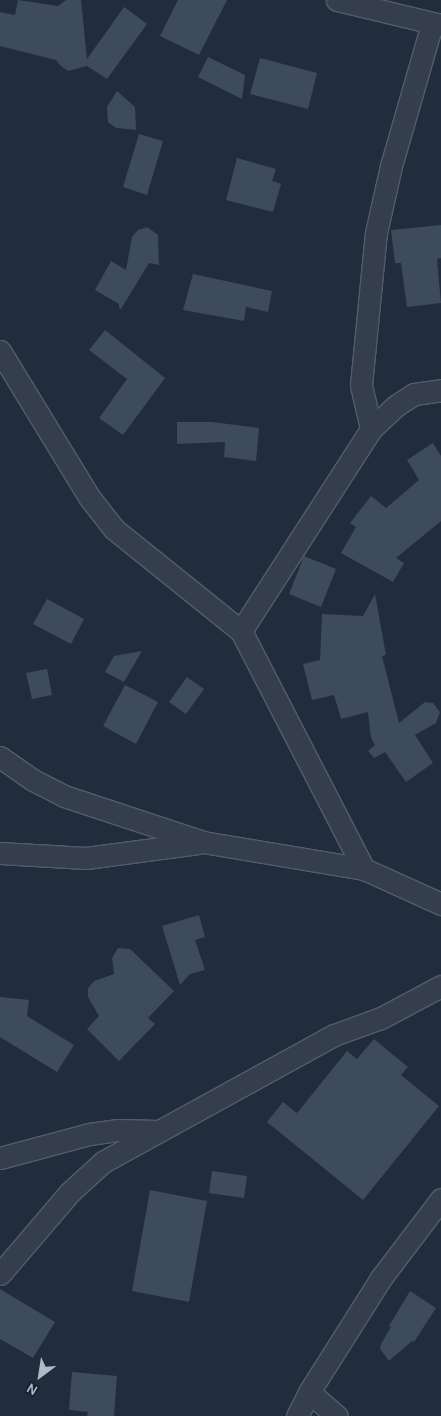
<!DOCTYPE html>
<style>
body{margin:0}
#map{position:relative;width:441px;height:1416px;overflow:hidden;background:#212d3c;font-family:Karla,sans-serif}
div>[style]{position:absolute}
.building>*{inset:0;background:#3d4b5b}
.roads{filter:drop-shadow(1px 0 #535d6a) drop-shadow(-1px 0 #535d6a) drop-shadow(0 1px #535d6a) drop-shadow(0 -1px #535d6a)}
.minor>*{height:21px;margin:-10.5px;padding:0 10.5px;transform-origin:10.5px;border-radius:10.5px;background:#353f4c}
span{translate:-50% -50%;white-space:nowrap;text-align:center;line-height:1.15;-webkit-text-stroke:4px #1a2431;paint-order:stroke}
.north{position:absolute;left:15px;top:1351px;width:50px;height:50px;-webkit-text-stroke:4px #1a2431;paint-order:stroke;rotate:211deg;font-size:14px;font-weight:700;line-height:20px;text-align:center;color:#b0bac8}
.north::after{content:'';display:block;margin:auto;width:18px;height:22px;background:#b0bac8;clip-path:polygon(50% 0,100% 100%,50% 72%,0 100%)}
</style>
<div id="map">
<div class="building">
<i style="clip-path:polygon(18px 0,58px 6px,66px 0,81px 0,87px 59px,124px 7px,147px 24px,107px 79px,87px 66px,68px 71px,61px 66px,56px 60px,0 46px,0 12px,15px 15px)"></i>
<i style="clip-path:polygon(178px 0,227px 0,199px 55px,160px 36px)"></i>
<i style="clip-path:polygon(208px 57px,245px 75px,242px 99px,198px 77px)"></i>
<i style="clip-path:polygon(260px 58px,317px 73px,308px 109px,250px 94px)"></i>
<i style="clip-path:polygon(117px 91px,135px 107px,136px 130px,116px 128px,108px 122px,107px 107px)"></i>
<i style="clip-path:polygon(139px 134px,163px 141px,147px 195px,123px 187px)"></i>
<i style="clip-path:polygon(237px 158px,276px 169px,272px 181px,281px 184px,273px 212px,226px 200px)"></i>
<i style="clip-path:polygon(441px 225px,441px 258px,437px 259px,441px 303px,407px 307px,401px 263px,395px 263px,391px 230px)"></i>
<i style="clip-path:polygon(147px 227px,158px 235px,159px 265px,149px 263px,121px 309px,119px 308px,119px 304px,95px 290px,111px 261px,126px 270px,132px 237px,138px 230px)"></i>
<i style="clip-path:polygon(193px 274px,272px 291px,268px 312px,246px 307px,244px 321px,183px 310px)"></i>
<i style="clip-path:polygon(105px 330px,165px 378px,123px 435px,99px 418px,127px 379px,89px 350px)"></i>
<i style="clip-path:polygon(177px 422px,212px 422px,259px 428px,256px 461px,224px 457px,225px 442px,177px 444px)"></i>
<i style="clip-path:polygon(433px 443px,441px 456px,441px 521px,396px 558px,404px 563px,393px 582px,341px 553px,356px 527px,350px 523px,371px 496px,386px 508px,419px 480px,407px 460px)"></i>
<i style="clip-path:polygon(304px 556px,336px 569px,321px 607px,289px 594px)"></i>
<i style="clip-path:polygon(375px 594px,386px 655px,382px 656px,399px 723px,425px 702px,433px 703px,440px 712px,436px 723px,415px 735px,433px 763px,406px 782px,385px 752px,374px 758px,368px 751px,375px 745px,371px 738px,368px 712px,341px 719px,334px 695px,312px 700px,303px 664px,320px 660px,322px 614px,363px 616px)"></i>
<i style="clip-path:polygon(47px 599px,84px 619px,71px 644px,33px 624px)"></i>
<i style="clip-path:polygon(142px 651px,124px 682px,105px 672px,114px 656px)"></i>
<i style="clip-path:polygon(47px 669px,52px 695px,32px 699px,26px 673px)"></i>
<i style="clip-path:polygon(187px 677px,204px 689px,186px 714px,169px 702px)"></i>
<i style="clip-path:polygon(125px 685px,158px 702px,136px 744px,103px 726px)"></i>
<i style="clip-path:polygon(199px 915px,205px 937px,195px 940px,205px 970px,190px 974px,180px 985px,162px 926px)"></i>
<i style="clip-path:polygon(118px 948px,130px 949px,174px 991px,148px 1018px,155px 1024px,119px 1061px,87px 1029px,99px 1016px,88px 997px,88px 988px,94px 981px,114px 974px,112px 958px)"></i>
<i style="clip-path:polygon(0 997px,29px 1000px,27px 1016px,74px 1045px,57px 1072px,0 1037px)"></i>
<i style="clip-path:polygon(374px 1039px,408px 1067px,401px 1075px,439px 1106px,363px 1200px,267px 1122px,283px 1102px,297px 1113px,347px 1051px,357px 1059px)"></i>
<i style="clip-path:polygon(212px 1171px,247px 1176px,244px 1198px,209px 1193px)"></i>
<i style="clip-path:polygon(150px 1190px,207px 1201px,189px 1302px,132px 1291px)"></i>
<i style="clip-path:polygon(0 1289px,55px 1322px,33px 1358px,0 1339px)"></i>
<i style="clip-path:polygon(410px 1291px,436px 1308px,414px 1342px,412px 1341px,389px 1361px,380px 1349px,381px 1344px,391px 1327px,389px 1326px)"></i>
<i style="clip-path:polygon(72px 1372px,117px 1376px,114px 1416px,87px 1416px,88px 1412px,69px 1410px)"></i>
</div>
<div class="roads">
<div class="minor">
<i style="left:337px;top:0;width:107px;rotate:13.5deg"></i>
<i style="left:0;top:351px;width:171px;rotate:58.6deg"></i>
<i style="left:89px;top:497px;width:41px;rotate:52deg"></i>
<i style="left:114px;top:529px;width:163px;rotate:38.8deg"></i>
<i style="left:241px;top:631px;width:268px;rotate:62.7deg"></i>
<i style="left:371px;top:429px;width:45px;rotate:-102.8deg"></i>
<i style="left:361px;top:385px;width:153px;rotate:-84.4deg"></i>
<i style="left:376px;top:233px;width:69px;rotate:-77.4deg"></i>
<i style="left:391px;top:166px;width:148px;rotate:-73.9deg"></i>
<i style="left:241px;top:631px;width:240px;rotate:-57.2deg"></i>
<i style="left:371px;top:429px;width:35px;rotate:-43deg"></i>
<i style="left:397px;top:405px;width:20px;rotate:-33deg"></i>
<i style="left:414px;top:394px;width:27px;rotate:-8deg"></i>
<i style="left:0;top:757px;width:40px;rotate:34.9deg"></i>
<i style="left:33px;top:780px;width:35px;rotate:27deg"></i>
<i style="left:64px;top:796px;width:146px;rotate:18.3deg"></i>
<i style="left:203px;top:842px;width:163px;rotate:9.5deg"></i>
<i style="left:364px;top:869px;width:85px;rotate:24.4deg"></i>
<i style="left:0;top:853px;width:86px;rotate:3.3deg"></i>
<i style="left:86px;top:858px;width:113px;rotate:-7.6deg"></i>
<i style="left:0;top:1158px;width:92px;rotate:-15.1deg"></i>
<i style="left:89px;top:1134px;width:28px;rotate:-8deg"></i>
<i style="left:117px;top:1130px;width:41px;rotate:1.4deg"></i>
<i style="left:0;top:1274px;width:108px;rotate:-49.5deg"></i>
<i style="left:70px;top:1192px;width:45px;rotate:-42.3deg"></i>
<i style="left:103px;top:1162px;width:264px;rotate:-28.8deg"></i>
<i style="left:334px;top:1035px;width:50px;rotate:-19.9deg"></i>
<i style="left:381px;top:1018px;width:68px;rotate:-28.1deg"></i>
<i style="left:309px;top:1392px;width:37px;rotate:41deg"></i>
<i style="left:297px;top:1416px;width:27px;rotate:-63deg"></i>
<i style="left:309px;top:1392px;width:135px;rotate:-57.7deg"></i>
<i style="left:381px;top:1278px;width:99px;rotate:-52.8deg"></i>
</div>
</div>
<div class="north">N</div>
</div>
